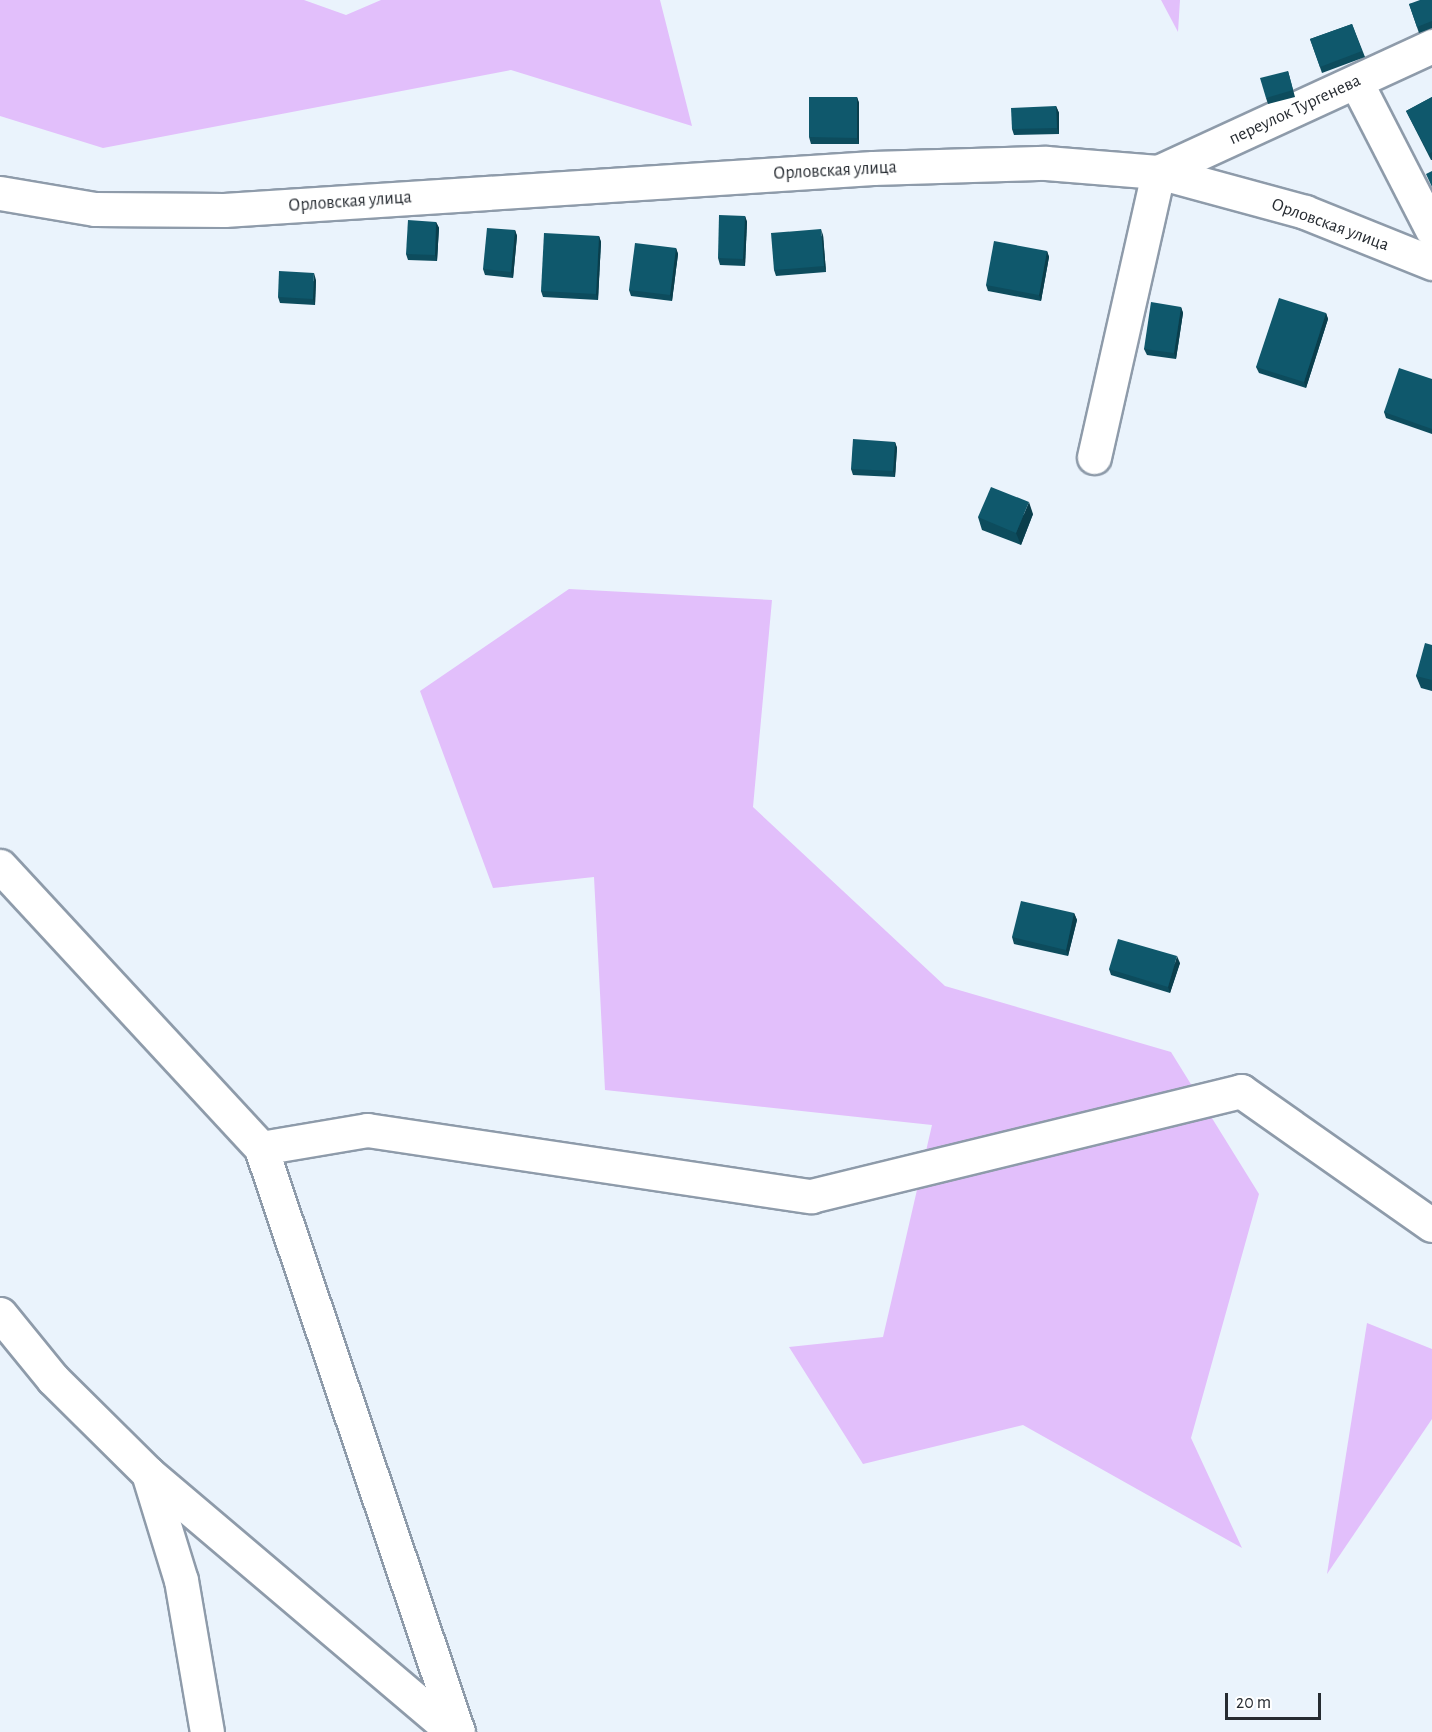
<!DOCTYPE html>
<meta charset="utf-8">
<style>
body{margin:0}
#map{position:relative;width:1432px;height:1732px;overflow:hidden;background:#eaf3fc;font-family:"Alegreya Sans",sans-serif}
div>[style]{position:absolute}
.green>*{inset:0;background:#e2bffb}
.roads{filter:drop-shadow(2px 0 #8e9baa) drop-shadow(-2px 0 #8e9baa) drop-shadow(0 2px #8e9baa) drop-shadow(0 -2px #8e9baa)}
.minor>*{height:33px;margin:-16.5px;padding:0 16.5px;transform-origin:16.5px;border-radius:16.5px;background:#fff}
.major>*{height:33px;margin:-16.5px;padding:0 16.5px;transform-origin:16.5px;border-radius:16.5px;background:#fff}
.wall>*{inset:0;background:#0d4c5d}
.shaded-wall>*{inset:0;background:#0a3e4c}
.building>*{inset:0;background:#0f586c}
span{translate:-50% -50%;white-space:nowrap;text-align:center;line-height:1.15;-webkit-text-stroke:6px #fff;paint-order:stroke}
.street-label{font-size:18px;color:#262b31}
.scale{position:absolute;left:1225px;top:1693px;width:96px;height:27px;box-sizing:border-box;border:3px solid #262b31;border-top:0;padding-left:8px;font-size:18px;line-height:21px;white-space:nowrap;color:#262b31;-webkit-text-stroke:4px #fff;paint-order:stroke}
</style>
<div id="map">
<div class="green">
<i style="clip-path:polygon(0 0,304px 0,346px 15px,381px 0,660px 0,692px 126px,511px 70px,103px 148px,0 116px)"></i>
<i style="clip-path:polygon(1161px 0,1180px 0,1178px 32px)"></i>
<i style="clip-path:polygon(569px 589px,772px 600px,753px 807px,945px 986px,1171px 1052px,1259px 1194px,1191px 1438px,1242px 1548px,1023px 1425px,863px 1464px,789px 1347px,883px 1337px,932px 1125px,605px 1090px,594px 877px,493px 888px,420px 691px)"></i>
<i style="clip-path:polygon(1367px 1323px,1432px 1349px,1432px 1419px,1327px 1574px)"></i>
</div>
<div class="roads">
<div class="minor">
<i style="left:1356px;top:82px;width:166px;rotate:62.8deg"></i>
<i style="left:1094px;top:457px;width:292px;rotate:-77.3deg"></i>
<i style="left:1158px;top:172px;width:302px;rotate:-24.7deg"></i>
<i style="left:0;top:866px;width:384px;rotate:47.2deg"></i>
<i style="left:261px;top:1148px;width:108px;rotate:-9.6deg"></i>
<i style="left:367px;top:1130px;width:449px;rotate:8.5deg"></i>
<i style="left:811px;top:1196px;width:443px;rotate:-13.7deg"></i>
<i style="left:1241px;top:1091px;width:233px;rotate:35.1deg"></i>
<i style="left:261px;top:1148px;width:616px;rotate:71.36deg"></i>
<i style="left:0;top:1314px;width:84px;rotate:50.8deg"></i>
<i style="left:53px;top:1379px;width:134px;rotate:44.7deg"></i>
<i style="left:148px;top:1473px;width:400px;rotate:40.3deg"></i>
<i style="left:148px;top:1473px;width:112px;rotate:72.9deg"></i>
<i style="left:181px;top:1580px;width:154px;rotate:80.3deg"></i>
</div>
<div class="major">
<i style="left:0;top:193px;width:96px;rotate:9.6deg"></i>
<i style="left:95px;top:209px;width:129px;rotate:0.4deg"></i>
<i style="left:224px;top:210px;width:650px;rotate:-3.7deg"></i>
<i style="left:873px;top:168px;width:173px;rotate:-1.7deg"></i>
<i style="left:1046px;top:163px;width:112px;rotate:4.6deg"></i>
<i style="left:1158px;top:172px;width:152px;rotate:15.2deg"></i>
<i style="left:1305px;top:212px;width:137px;rotate:21.9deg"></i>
</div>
</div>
<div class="wall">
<i style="clip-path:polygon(1432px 0,1432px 28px,1419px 33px,1409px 4px)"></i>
<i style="clip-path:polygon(1352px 24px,1365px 57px,1322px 73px,1310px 39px)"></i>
<i style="clip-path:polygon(1288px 71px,1295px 97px,1268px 104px,1266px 98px)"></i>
<i style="clip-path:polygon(857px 97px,859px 103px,859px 144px,811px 144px,809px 137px)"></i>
<i style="clip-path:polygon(1432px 97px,1432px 160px,1431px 160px,1409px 117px,1406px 111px)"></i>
<i style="clip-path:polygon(1056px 106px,1059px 113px,1059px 134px,1014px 135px,1012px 129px)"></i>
<i style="clip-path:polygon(745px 216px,747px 222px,745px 266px,720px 265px,718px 258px)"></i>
<i style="clip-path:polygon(436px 222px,439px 228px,437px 261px,408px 260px,406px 254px)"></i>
<i style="clip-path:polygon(515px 230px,517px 236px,513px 278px,485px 275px,483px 269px)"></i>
<i style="clip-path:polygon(823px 235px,826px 272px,776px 276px,774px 270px)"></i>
<i style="clip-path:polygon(599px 236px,601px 242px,598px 300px,543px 297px,541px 291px)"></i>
<i style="clip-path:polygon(676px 248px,678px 254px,672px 301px,631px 296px,629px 290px)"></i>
<i style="clip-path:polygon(1047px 251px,1049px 257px,1041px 301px,988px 291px,986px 285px)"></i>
<i style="clip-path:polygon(316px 280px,315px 305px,280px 303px,278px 297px)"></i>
<i style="clip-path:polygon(1181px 307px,1183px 313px,1176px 359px,1147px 355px,1144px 349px)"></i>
<i style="clip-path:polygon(1326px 313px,1328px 319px,1306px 388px,1259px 373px,1256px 367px)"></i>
<i style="clip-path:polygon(1432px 379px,1432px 434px,1386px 418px,1384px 412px)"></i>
<i style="clip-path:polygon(895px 442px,897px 448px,895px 477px,853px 475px,851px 469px)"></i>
<i style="clip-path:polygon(1033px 514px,1021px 545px,982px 530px,978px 517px)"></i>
<i style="clip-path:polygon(1432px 645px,1432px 691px,1421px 688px,1416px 676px)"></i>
<i style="clip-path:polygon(1074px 913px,1077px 920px,1068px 956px,1014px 944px,1012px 937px)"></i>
<i style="clip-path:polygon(1180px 963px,1170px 993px,1111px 975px,1109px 969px)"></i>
</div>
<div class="shaded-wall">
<i style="clip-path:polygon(857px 97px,859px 103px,859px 144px,857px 138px)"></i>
<i style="clip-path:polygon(1056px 106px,1059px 113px,1059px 134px,1057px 128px)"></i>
<i style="clip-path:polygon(745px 216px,747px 222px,745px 266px,743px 259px)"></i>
<i style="clip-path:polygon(436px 222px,439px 228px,437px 261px,435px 255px)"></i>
<i style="clip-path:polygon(821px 229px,823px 235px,826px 272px,824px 266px)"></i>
<i style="clip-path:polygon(515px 230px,517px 236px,513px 278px,511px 272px)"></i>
<i style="clip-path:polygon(599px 236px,601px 242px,598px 300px,596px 294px)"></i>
<i style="clip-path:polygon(676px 248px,678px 254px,672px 301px,670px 295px)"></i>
<i style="clip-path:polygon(1047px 251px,1049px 257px,1041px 301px,1039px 295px)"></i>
<i style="clip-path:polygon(314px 273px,316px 280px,315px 305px,313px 299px)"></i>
<i style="clip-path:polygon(1181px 307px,1183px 313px,1176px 359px,1174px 353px)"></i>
<i style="clip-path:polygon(1326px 313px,1328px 319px,1306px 388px,1304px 382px)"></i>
<i style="clip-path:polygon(895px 442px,897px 448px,895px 477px,893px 471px)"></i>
<i style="clip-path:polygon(1029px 502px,1033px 514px,1021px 545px,1016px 533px)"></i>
<i style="clip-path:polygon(1074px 913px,1077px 920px,1068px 956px,1066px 950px)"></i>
<i style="clip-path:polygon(1177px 956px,1180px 963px,1170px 993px,1168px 987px)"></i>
</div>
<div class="building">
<i style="clip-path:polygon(1420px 0,1432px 0,1432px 21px,1417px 27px,1409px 4px)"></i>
<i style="clip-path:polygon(1352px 24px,1362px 51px,1320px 67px,1310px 39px)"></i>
<i style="clip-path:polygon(1288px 71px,1293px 90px,1266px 98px,1260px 78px)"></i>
<i style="clip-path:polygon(809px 97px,857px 97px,857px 138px,809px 137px)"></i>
<i style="clip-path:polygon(1432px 97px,1432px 152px,1429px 154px,1406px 111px)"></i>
<i style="clip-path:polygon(1056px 106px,1057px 128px,1012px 129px,1011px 108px)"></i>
<i style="clip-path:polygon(1432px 171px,1432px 187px,1426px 174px)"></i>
<i style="clip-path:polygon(719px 215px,745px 216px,743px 259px,718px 258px)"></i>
<i style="clip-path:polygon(408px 220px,436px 222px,435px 255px,406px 254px)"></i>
<i style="clip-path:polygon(487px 228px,515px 230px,511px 272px,483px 269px)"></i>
<i style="clip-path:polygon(821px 229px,824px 266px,774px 270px,771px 233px)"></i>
<i style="clip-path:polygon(544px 233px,599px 236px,596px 294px,541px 291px)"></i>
<i style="clip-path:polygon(994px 241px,1047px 251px,1039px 295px,986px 285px)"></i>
<i style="clip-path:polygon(635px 243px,676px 248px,670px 295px,629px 290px)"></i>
<i style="clip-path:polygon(279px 271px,314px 273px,313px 299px,278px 297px)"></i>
<i style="clip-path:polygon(1279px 298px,1326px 313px,1304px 382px,1256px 367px)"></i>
<i style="clip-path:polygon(1151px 302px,1181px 307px,1174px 353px,1144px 349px)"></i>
<i style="clip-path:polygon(1399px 368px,1432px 379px,1432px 429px,1384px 412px)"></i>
<i style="clip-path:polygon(853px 439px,895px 442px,893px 471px,851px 469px)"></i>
<i style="clip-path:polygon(991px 487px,1029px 502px,1016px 533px,978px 517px)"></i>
<i style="clip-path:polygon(1425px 643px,1432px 645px,1432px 680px,1416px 676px)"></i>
<i style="clip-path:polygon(1021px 901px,1074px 913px,1066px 950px,1012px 937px)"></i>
<i style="clip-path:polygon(1118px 939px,1177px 956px,1168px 987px,1109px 969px)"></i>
</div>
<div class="street-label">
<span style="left:1295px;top:110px;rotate:-25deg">переулок Тургенева</span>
<span style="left:835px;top:171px;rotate:-3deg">Орловская улица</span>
<span style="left:350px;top:202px;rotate:-4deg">Орловская улица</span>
<span style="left:1330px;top:225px;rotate:20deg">Орловская улица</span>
</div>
<div class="scale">20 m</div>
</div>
